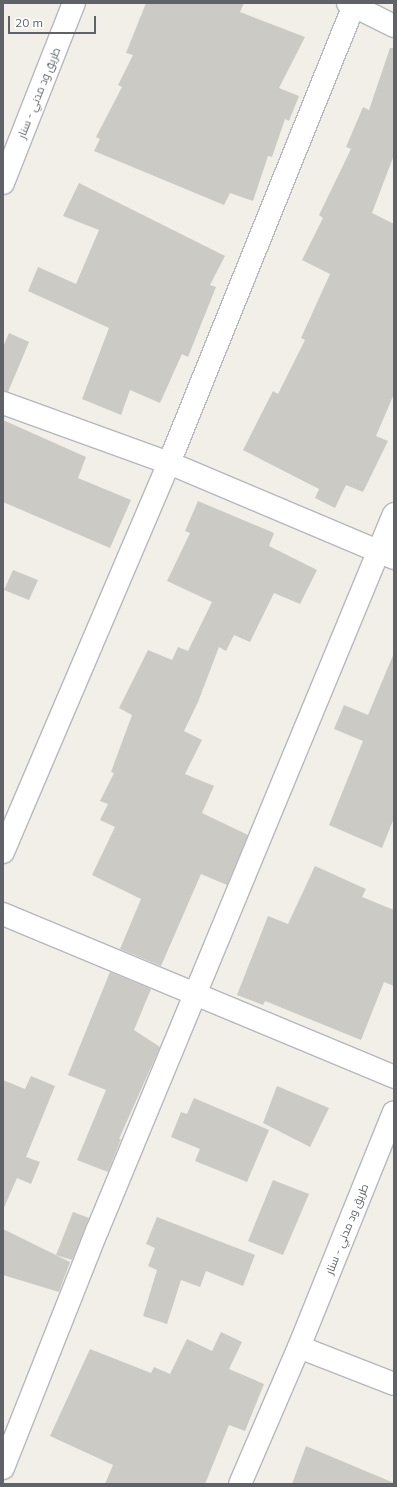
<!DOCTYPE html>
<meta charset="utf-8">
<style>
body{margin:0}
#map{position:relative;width:397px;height:1487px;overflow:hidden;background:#f1efe8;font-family:Mulish,Cairo,sans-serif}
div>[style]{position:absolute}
.building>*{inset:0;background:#cccac5}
.roads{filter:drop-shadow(1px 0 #b5b8bc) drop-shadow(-1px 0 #b5b8bc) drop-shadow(0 1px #b5b8bc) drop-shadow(0 -1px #b5b8bc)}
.street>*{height:22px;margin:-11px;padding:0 11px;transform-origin:11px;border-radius:11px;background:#fff}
span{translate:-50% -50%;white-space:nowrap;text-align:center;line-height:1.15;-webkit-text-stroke:3px #fff;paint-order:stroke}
.street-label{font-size:11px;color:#5f6368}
.frame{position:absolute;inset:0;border:4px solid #5f6368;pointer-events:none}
.scale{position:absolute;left:8px;top:16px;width:88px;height:18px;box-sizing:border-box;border:2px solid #5f6368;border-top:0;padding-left:5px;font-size:12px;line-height:14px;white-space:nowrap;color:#5f6368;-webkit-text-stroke:3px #fff;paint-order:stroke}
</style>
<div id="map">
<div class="building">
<i style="clip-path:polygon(146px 3px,244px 3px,240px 12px,305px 37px,279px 88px,299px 96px,289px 121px,285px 119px,272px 157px,268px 156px,253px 201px,230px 193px,224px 205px,94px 151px,100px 139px,96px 137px,122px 87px,118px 85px,133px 55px,126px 53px)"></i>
<i style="clip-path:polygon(390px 48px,394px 48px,394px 155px,372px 213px,394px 224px,394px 394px,376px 436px,388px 441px,363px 492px,346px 485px,335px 508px,315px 498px,319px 489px,243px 450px,273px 391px,278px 394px,305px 340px,301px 338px,330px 274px,302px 260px,323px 218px,319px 215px,351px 149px,346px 147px,363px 107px,369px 110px)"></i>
<i style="clip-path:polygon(79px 183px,225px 256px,210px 285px,216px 287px,188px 357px,182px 354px,160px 403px,130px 390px,121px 415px,82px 399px,109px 328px,28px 291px,38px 267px,76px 284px,99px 230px,63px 216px)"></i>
<i style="clip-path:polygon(9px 333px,29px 342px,8px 392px,3px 391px,3px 347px)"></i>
<i style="clip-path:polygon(3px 420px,86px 457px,78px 478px,131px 500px,110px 548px,3px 502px)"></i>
<i style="clip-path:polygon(198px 501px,274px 533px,269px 546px,317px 570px,300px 604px,274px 593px,250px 642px,234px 635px,226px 651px,219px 647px,198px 702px,184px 731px,202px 740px,185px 774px,214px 786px,202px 813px,248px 835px,227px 885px,201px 874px,161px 966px,120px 949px,141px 899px,92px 875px,115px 827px,100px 820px,108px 804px,100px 801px,114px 773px,111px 772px,132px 715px,119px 708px,148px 650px,172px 660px,178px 647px,188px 651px,212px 602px,167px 581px,190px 533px,185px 531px)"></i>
<i style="clip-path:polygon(13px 570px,38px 580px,29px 600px,4px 590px)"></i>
<i style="clip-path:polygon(394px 653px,394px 818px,382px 848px,329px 825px,363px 741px,334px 729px,344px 705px,368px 715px)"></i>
<i style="clip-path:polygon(315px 866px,366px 889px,362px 897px,394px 910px,394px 986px,384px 982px,361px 1040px,265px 1001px,263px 1005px,237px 995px,268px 916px,288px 924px)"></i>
<i style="clip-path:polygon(110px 972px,151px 989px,134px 1030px,160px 1047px,119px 1139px,121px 1139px,108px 1172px,77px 1160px,106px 1090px,68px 1075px)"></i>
<i style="clip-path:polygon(31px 1076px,55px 1086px,26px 1157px,40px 1162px,31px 1184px,17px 1178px,3px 1210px,3px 1080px,25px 1089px)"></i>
<i style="clip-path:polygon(277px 1086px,329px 1108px,310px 1147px,263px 1123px)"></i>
<i style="clip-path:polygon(194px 1098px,269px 1130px,247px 1182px,195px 1161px,200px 1149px,171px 1137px,181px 1112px,187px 1114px)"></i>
<i style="clip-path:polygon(273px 1180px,309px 1194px,283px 1255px,248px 1241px)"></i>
<i style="clip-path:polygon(73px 1212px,89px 1218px,72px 1260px,56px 1255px)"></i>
<i style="clip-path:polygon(157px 1217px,255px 1255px,243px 1286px,206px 1271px,200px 1287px,181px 1280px,167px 1324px,143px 1316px,157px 1270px,148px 1266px,155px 1248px,146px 1244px)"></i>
<i style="clip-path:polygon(3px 1229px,70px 1262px,59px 1292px,3px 1275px)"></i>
<i style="clip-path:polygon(221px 1332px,242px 1342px,229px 1369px,264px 1384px,245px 1431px,229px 1425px,205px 1484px,105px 1484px,113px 1465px,50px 1436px,90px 1349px,151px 1373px,154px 1367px,170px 1374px,187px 1339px,212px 1351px)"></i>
<i style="clip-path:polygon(306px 1446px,394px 1483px,394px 1484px,292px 1484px)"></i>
</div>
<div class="roads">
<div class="street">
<i style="left:348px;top:3px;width:51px;rotate:26.6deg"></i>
<i style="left:3px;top:183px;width:193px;rotate:-68.5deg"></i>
<i style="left:3px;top:403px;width:177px;rotate:19.9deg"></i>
<i style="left:169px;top:463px;width:244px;rotate:22.9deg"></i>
<i style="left:3px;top:852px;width:423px;rotate:-66.9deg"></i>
<i style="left:169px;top:463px;width:493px;rotate:-68deg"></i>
<i style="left:3px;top:914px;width:424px;rotate:22.6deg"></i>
<i style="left:299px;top:1347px;width:102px;rotate:21.3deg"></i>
<i style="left:3px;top:1468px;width:255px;rotate:-68.4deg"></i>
<i style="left:97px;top:1231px;width:776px;rotate:-67.5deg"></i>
<i style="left:240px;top:1484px;width:149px;rotate:-66.7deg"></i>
<i style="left:299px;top:1347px;width:253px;rotate:-68deg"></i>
</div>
</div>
<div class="street-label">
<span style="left:39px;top:93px;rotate:-68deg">طريق ود مدني - سنار</span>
<span style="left:347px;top:1229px;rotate:-68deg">طريق ود مدني - سنار</span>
</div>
<div class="frame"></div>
<div class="scale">20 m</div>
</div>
